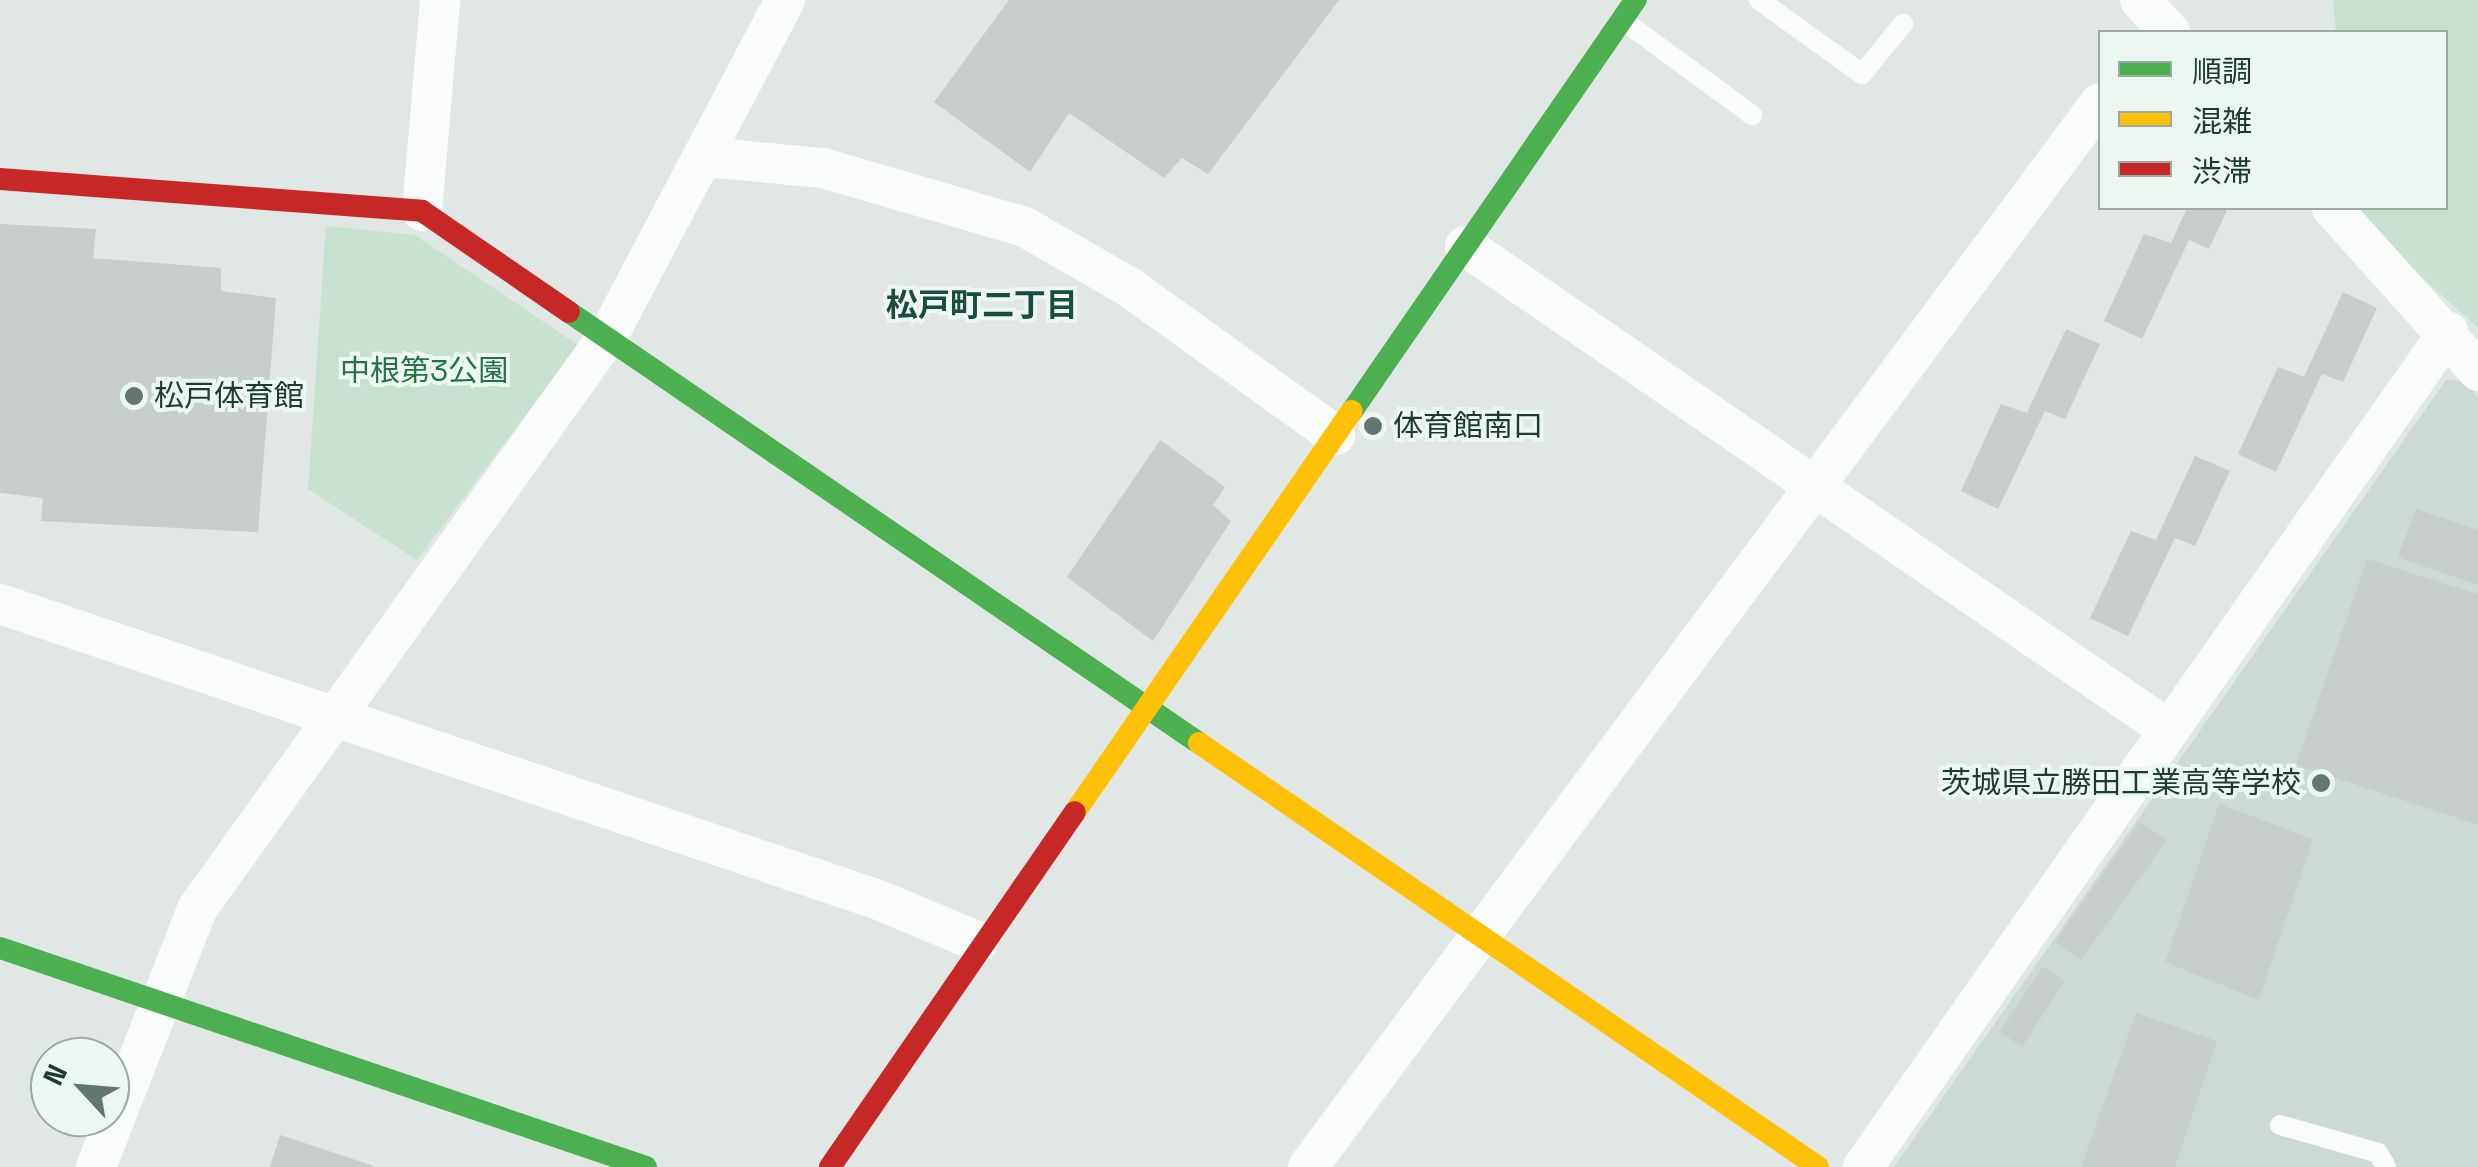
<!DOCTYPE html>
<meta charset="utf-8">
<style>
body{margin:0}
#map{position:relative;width:2478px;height:1167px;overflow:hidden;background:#e0e7e4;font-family:"Space Grotesk","Noto Sans JP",sans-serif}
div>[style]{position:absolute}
.built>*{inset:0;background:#cdd9d4}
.green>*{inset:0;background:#c7e2d0}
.building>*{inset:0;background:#c7cecb}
.lane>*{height:20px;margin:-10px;padding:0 10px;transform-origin:10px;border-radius:10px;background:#fafbfb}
.street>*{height:40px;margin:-20px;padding:0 20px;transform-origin:20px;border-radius:20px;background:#fafbfb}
.fast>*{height:22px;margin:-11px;padding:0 11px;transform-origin:11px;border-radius:11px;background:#4caf50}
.slow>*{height:22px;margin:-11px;padding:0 11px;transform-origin:11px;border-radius:11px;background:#ffc107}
.jam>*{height:22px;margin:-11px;padding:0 11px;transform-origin:11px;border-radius:11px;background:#c62828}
.dots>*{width:28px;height:28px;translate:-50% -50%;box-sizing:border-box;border:5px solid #edf7f2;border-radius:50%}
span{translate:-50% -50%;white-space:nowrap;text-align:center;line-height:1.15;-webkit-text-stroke:8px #edf7f2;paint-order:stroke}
.park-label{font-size:30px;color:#257345}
.poi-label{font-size:30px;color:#1e3a33}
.left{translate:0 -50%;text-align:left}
.right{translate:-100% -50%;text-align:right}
.neighbourhood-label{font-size:32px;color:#194d41;font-weight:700}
.legend{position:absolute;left:2098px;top:30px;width:350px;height:180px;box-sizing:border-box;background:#edf7f2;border:2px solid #9aaba6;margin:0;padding:12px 18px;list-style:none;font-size:30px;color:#1e3a33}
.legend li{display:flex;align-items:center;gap:20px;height:50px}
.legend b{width:50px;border:2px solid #9aaba6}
.north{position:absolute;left:30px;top:1037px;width:100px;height:100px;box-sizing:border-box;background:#edf7f2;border:2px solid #9aaba6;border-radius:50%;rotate:296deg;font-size:28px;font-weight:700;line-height:40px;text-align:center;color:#1e3a33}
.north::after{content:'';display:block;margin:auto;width:35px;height:45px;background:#627771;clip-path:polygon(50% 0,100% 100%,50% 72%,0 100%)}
</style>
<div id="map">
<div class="built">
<i style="clip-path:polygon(2446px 380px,2467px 381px,2478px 399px,2478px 1167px,1894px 1167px)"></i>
</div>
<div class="green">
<i style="clip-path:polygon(2333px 0,2478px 0,2478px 328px,2356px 217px,2355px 208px,2446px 208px,2446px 32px,2336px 32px)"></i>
<i style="clip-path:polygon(326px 226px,415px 235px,578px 345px,417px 560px,308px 489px)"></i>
</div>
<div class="building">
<i style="clip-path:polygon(1009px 0,1339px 0,1208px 174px,1182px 158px,1164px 178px,1069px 113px,1030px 172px,934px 102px)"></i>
<i style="clip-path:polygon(2187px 208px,2228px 208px,2209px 249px,2189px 240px,2142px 339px,2104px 321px,2144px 234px,2171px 243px)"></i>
<i style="clip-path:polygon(0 224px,96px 229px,93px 258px,221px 268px,221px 291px,276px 298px,258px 532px,41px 521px,43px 498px,0 493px)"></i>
<i style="clip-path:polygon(2343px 292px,2377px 308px,2343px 382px,2322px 374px,2276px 472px,2238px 454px,2278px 367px,2304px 377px)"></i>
<i style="clip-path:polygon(2066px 329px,2100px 344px,2065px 419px,2045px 411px,1998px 509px,1961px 491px,2001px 404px,2027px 413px)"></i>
<i style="clip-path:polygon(1160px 440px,1225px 487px,1213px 505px,1231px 521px,1153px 641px,1067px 577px)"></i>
<i style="clip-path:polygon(2195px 456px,2230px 471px,2195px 546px,2175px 538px,2128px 636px,2090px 618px,2131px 531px,2156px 540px)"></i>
<i style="clip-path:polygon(2416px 509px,2478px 530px,2478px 585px,2398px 557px)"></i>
<i style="clip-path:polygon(2367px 559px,2478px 594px,2478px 825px,2296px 765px)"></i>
<i style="clip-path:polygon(2219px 804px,2313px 839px,2259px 1000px,2165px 962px)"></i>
<i style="clip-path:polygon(2140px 822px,2167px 840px,2081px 960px,2055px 942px)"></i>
<i style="clip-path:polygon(2043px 966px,2065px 981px,2022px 1047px,2000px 1032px)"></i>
<i style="clip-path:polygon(2136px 1013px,2217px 1041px,2175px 1167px,2081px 1167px)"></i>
<i style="clip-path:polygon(280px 1135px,374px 1166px,374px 1167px,270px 1167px)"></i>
</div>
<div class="lane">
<i style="left:1759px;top:0;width:127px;rotate:35.7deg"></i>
<i style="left:1862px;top:74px;width:65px;rotate:-50.6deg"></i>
<i style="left:1624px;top:21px;width:159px;rotate:36.3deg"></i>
<i style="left:2280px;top:1125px;width:102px;rotate:15.9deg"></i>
<i style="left:2378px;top:1153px;width:16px;rotate:60deg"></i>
</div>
<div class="street">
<i style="left:2140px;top:0;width:44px;rotate:46.8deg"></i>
<i style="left:706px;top:157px;width:118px;rotate:5.4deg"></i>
<i style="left:823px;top:168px;width:210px;rotate:16.3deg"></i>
<i style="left:1025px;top:227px;width:120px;rotate:30deg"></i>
<i style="left:1129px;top:287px;width:254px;rotate:35.7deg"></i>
<i style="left:2332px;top:208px;width:219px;rotate:48.1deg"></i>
<i style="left:422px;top:211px;width:212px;rotate:-85.1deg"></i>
<i style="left:1465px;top:246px;width:854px;rotate:34.51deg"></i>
<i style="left:0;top:604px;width:928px;rotate:18.61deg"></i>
<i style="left:879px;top:900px;width:108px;rotate:22.8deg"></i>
<i style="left:96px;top:1167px;width:277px;rotate:-68.6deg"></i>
<i style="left:197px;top:909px;width:705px;rotate:-54.35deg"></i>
<i style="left:608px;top:336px;width:380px;rotate:-62.2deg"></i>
<i style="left:1308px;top:1167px;width:1326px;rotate:-53.34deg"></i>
<i style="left:1863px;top:1167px;width:1020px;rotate:-54.98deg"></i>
</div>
<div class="fast">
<i style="left:569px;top:312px;width:763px;rotate:34.38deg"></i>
<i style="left:1352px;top:411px;width:500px;rotate:-55.4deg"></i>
<i style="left:0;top:948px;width:682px;rotate:18.73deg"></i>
</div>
<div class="slow">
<i style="left:1199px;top:743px;width:750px;rotate:34.41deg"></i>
<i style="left:1075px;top:812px;width:487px;rotate:-55.4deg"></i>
</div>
<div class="jam">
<i style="left:0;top:179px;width:423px;rotate:4.3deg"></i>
<i style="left:422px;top:211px;width:178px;rotate:34.5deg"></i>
<i style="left:830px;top:1167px;width:431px;rotate:-55.4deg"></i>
</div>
<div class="dots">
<i style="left:134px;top:396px;background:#627771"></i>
<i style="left:1373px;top:426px;background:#627771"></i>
<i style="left:2321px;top:783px;background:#627771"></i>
</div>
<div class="park-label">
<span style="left:424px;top:371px">中根第3公園</span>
</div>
<div class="poi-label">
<span class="left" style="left:154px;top:396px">松戸体育館</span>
<span class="left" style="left:1393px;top:426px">体育館南口</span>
<span class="right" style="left:2301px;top:783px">茨城県立勝田工業高等学校</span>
</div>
<div class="neighbourhood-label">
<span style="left:982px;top:305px">松戸町二丁目</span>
</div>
<ul class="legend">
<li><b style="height:12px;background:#4caf50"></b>順調</li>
<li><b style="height:12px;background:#ffc107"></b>混雑</li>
<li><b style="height:12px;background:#c62828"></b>渋滞</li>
</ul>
<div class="north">N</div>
</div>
